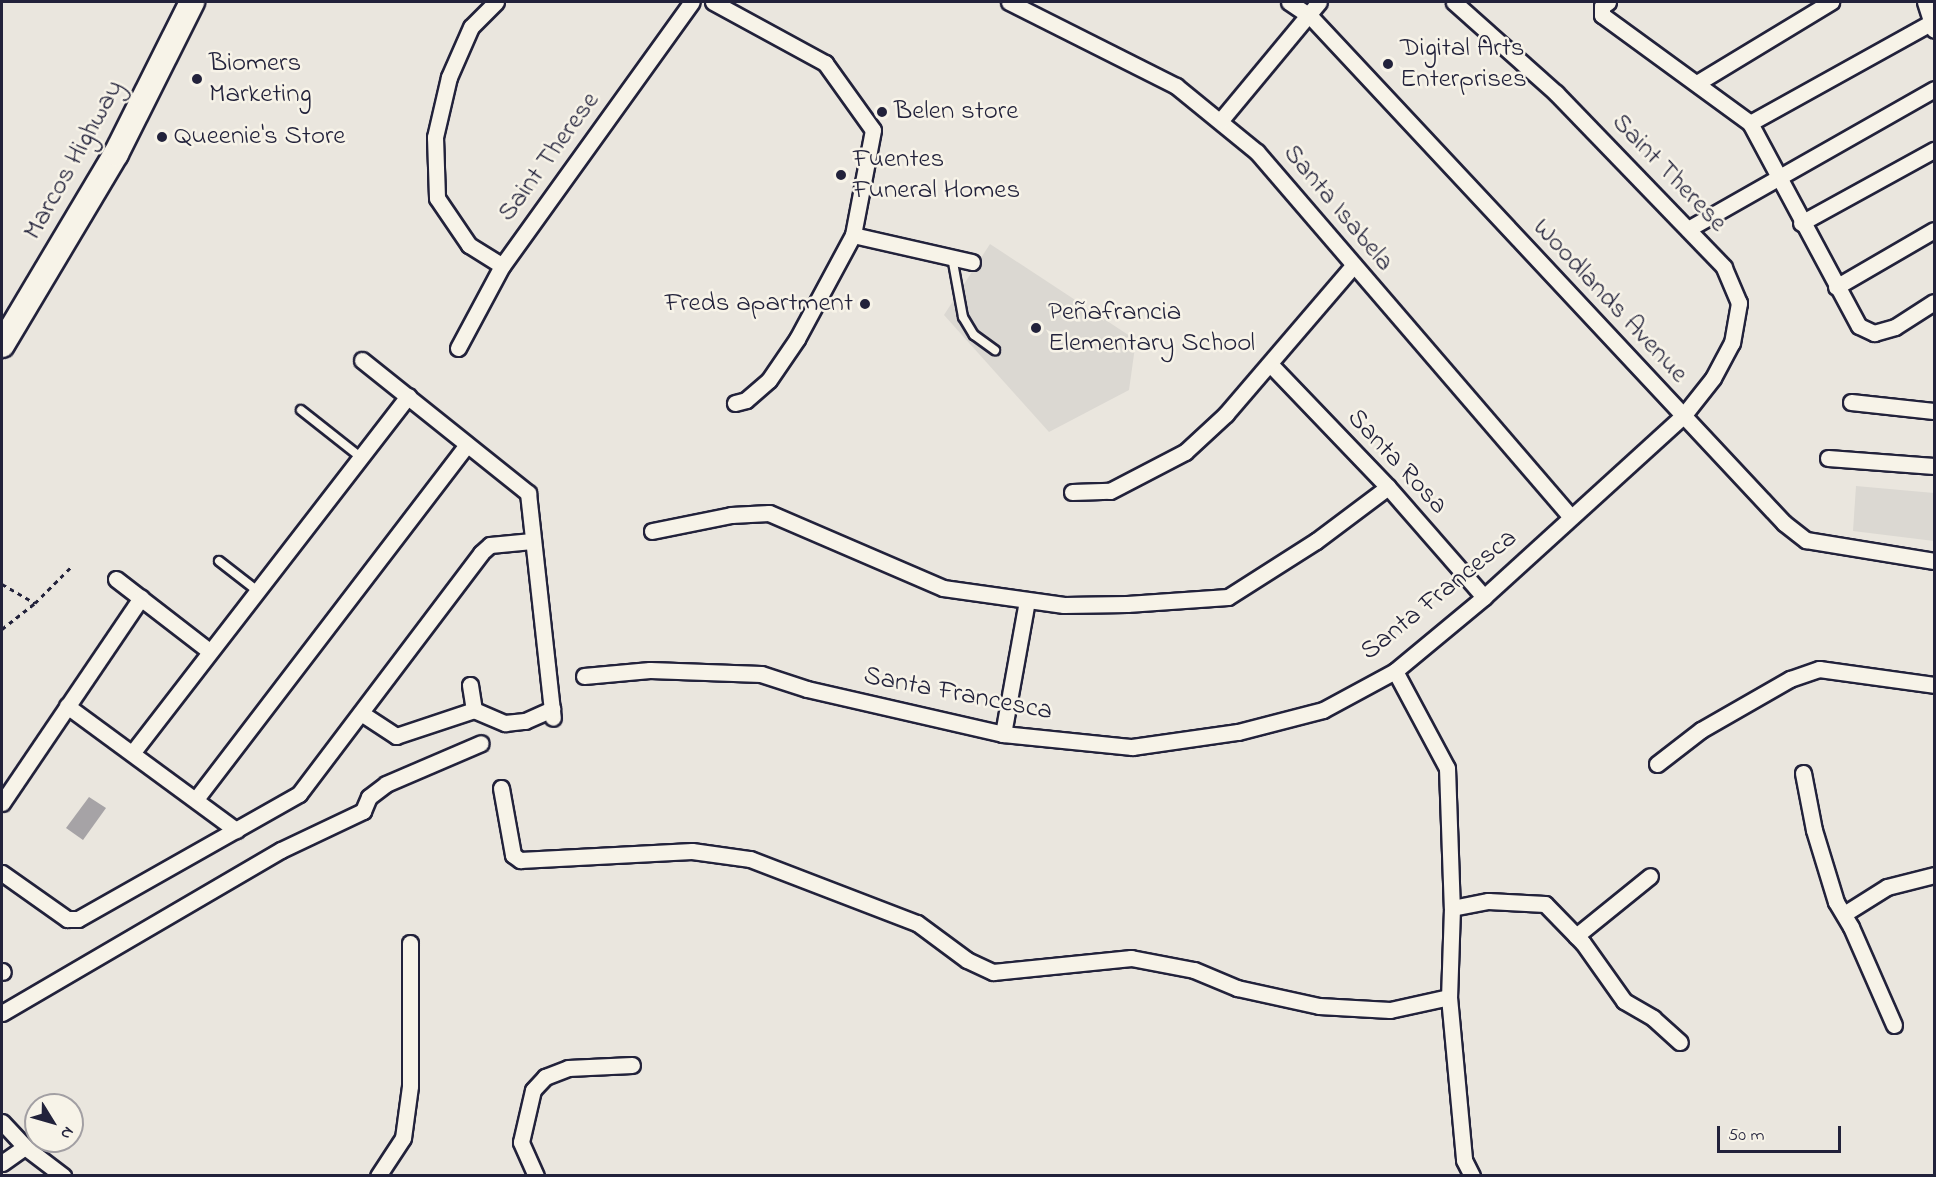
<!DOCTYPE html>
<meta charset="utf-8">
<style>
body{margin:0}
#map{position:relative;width:1936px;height:1177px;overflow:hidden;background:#eae6de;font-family:"Indie Flower",sans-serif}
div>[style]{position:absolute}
.built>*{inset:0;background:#dbd8d2}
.water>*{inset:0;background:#a6a3a6}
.path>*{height:3px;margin-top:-1.5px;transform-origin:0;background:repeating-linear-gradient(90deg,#22223b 0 4.5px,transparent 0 9px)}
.roads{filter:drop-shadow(2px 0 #22223b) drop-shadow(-2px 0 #22223b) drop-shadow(0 2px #22223b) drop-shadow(0 -2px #22223b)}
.lane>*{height:8px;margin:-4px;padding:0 4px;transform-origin:4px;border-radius:4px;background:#f7f3e8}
.street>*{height:15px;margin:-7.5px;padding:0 7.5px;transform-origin:7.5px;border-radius:7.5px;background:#f7f3e8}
.primary>*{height:24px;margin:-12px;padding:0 12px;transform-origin:12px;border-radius:12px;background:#f7f3e8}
.dots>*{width:16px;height:16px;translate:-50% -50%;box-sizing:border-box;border:3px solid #f7f3e8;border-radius:50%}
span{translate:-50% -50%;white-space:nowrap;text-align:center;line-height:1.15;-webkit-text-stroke:5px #f7f3e8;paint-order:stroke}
.poi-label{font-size:27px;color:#22223b}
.left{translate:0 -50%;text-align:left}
.right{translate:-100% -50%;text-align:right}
.street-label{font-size:27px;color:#22223b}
.frame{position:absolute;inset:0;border:3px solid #22223b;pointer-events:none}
.north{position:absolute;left:24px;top:1093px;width:60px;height:60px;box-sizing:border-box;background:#f7f3e8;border:2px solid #a29fa3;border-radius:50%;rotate:127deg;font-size:16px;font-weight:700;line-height:24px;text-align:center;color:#22223b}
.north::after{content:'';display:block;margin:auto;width:21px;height:27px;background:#22223b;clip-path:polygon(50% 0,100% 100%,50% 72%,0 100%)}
.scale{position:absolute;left:1717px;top:1126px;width:124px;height:27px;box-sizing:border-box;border:3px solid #22223b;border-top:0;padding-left:8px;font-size:18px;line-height:21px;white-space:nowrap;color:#22223b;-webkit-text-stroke:4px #f7f3e8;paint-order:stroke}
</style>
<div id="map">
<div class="built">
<i style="clip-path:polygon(990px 244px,1136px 340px,1129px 390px,1049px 432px,944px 315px)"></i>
<i style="clip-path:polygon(1856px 486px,1934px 493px,1934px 541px,1853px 531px)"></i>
</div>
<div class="water">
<i style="clip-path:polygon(89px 797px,106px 808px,83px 840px,66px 828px)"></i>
</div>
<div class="path">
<i style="left:2px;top:584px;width:38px;rotate:30deg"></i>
<i style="left:2px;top:629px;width:42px;rotate:-38.2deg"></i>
<i style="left:35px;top:603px;width:52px;rotate:-45deg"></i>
</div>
<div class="roads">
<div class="lane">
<i style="left:952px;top:257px;width:61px;rotate:79.6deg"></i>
<i style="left:963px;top:317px;width:21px;rotate:59deg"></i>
<i style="left:974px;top:335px;width:26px;rotate:36deg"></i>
<i style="left:301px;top:410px;width:74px;rotate:38.4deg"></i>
<i style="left:219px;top:561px;width:46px;rotate:37.9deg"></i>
</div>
<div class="street">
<i style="left:496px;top:2px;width:35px;rotate:135deg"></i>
<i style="left:471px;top:27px;width:55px;rotate:113.7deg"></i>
<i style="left:449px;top:77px;width:62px;rotate:103.1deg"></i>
<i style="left:435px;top:137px;width:61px;rotate:88.1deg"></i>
<i style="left:437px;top:198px;width:57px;rotate:55.8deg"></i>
<i style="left:469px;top:245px;width:39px;rotate:32deg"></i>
<i style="left:713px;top:2px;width:128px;rotate:28.6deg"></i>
<i style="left:825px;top:63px;width:82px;rotate:54.4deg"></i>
<i style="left:873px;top:130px;width:107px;rotate:100.8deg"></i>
<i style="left:853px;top:235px;width:122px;rotate:12.8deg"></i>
<i style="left:1009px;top:2px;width:187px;rotate:26.7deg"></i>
<i style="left:1176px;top:86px;width:104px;rotate:39.2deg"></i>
<i style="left:1257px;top:152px;width:481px;rotate:49.3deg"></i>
<i style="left:1289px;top:2px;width:25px;rotate:34deg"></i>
<i style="left:1310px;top:16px;width:694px;rotate:46.93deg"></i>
<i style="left:1784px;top:523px;width:28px;rotate:38deg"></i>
<i style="left:1806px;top:540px;width:130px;rotate:9.3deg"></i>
<i style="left:1608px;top:2px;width:7px;rotate:146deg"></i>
<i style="left:1602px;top:6px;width:9px;rotate:90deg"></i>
<i style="left:1602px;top:15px;width:183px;rotate:36.1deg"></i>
<i style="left:1750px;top:123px;width:230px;rotate:61.8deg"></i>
<i style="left:1859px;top:326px;width:17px;rotate:25deg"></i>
<i style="left:1874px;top:333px;width:22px;rotate:-16deg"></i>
<i style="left:1895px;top:327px;width:46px;rotate:-32.7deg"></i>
<i style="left:1925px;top:2px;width:29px;rotate:72deg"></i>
<i style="left:1697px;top:83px;width:157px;rotate:-31.2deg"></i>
<i style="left:1221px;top:120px;width:153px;rotate:-50.3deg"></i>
<i style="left:1750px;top:123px;width:208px;rotate:-29deg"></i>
<i style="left:1801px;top:223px;width:152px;rotate:-28.8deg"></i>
<i style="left:1688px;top:229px;width:283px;rotate:-29.6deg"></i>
<i style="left:1836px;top:287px;width:113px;rotate:-30.2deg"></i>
<i style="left:458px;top:348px;width:93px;rotate:-61.8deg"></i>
<i style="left:502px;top:266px;width:325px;rotate:-54.3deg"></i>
<i style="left:362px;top:360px;width:213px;rotate:38.7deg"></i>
<i style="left:528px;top:493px;width:226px;rotate:83.7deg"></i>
<i style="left:1270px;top:364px;width:170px;rotate:46.2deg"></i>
<i style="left:1388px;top:487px;width:146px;rotate:48.9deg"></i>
<i style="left:1851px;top:402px;width:83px;rotate:6.2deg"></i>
<i style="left:735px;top:403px;width:11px;rotate:-15deg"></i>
<i style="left:746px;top:400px;width:30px;rotate:-41deg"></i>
<i style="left:769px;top:380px;width:50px;rotate:-55.7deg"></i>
<i style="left:797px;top:339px;width:118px;rotate:-61.7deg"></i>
<i style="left:1828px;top:458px;width:106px;rotate:4.3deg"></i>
<i style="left:1072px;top:492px;width:38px;rotate:-2deg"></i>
<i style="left:1110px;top:491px;width:85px;rotate:-27.5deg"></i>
<i style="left:1185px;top:452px;width:56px;rotate:-42.8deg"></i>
<i style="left:1226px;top:414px;width:195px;rotate:-49.4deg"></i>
<i style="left:652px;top:531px;width:81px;rotate:-11.4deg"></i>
<i style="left:731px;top:515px;width:38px;rotate:-3deg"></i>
<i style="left:769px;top:513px;width:189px;rotate:23.3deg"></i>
<i style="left:943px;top:588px;width:122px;rotate:8deg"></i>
<i style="left:1064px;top:605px;width:63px;rotate:-0.9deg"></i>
<i style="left:1127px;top:604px;width:101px;rotate:-4deg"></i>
<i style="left:1228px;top:597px;width:104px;rotate:-32.5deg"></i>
<i style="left:1316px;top:541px;width:90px;rotate:-36.9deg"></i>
<i style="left:116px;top:579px;width:116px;rotate:37.7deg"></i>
<i style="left:1395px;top:671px;width:110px;rotate:61.8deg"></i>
<i style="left:1447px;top:768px;width:140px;rotate:88deg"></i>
<i style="left:1452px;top:908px;width:89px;rotate:91.9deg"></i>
<i style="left:1449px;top:997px;width:164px;rotate:84.7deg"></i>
<i style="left:1464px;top:1160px;width:18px;rotate:63deg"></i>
<i style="left:584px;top:676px;width:66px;rotate:-5.2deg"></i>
<i style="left:650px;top:670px;width:111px;rotate:2.1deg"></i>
<i style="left:761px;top:674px;width:48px;rotate:18.1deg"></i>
<i style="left:807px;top:689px;width:201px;rotate:12.9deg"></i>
<i style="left:1003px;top:734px;width:130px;rotate:5.8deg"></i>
<i style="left:1132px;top:747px;width:107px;rotate:-8.1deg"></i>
<i style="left:1238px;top:732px;width:88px;rotate:-14.5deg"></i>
<i style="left:1323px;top:710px;width:82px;rotate:-28.4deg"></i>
<i style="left:1395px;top:671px;width:116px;rotate:-39.7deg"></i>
<i style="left:1484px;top:597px;width:269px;rotate:-42.3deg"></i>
<i style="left:1683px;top:416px;width:48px;rotate:-51.7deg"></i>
<i style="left:1713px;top:378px;width:40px;rotate:-62deg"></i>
<i style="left:1732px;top:343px;width:41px;rotate:-80.1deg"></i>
<i style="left:1739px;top:303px;width:39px;rotate:-113deg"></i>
<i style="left:1724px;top:267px;width:242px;rotate:-134deg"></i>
<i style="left:1556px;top:93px;width:137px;rotate:-138.3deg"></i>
<i style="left:470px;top:685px;width:25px;rotate:81deg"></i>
<i style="left:67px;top:706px;width:210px;rotate:36.3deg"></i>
<i style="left:361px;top:713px;width:42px;rotate:33.3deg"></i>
<i style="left:396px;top:736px;width:82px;rotate:-18.4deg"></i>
<i style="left:474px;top:710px;width:34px;rotate:23deg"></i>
<i style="left:505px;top:723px;width:20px;rotate:-6deg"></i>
<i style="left:525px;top:721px;width:30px;rotate:-24deg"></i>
<i style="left:1003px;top:734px;width:135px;rotate:-79.8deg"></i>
<i style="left:133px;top:752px;width:450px;rotate:-52.3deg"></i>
<i style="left:1657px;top:764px;width:56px;rotate:-37.7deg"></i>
<i style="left:1701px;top:730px;width:103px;rotate:-29.8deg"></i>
<i style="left:1790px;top:679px;width:31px;rotate:-19deg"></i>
<i style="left:1819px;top:669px;width:116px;rotate:7.9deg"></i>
<i style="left:1803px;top:773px;width:58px;rotate:79.1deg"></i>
<i style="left:1814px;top:830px;width:75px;rotate:73deg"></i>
<i style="left:1836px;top:902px;width:29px;rotate:59deg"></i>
<i style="left:1851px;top:927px;width:107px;rotate:66.3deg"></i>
<i style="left:501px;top:788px;width:68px;rotate:79.8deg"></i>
<i style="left:513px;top:855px;width:9px;rotate:36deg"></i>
<i style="left:520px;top:860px;width:172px;rotate:-3deg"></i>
<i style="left:692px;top:851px;width:59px;rotate:7.9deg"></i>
<i style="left:750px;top:859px;width:179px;rotate:21deg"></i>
<i style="left:917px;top:923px;width:62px;rotate:36.5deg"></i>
<i style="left:967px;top:960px;width:29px;rotate:25deg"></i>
<i style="left:993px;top:972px;width:139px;rotate:-5.8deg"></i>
<i style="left:1131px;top:958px;width:64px;rotate:10.8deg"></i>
<i style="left:1194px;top:970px;width:47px;rotate:22.7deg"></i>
<i style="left:1237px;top:988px;width:84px;rotate:12.4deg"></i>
<i style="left:1319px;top:1006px;width:71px;rotate:3.2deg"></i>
<i style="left:1390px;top:1010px;width:60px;rotate:-12.4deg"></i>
<i style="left:196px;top:799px;width:446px;rotate:-52.6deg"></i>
<i style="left:2px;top:803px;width:248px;rotate:-55.9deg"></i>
<i style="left:2px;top:873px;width:80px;rotate:35.3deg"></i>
<i style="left:67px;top:919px;width:11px"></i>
<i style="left:78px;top:919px;width:254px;rotate:-29.5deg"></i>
<i style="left:299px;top:794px;width:302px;rotate:-52.9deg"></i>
<i style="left:481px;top:553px;width:12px;rotate:-42deg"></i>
<i style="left:490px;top:545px;width:42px;rotate:-5.4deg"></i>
<i style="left:1452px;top:908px;width:37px;rotate:-11deg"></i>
<i style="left:1488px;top:901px;width:57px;rotate:3deg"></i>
<i style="left:1545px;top:904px;width:54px;rotate:45.7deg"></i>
<i style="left:1583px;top:943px;width:71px;rotate:54.7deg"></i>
<i style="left:1624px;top:1001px;width:34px;rotate:30deg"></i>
<i style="left:1653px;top:1018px;width:36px;rotate:42deg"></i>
<i style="left:1844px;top:914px;width:51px;rotate:-32.1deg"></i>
<i style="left:1887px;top:887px;width:49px;rotate:-14.3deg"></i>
<i style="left:1576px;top:936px;width:95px;rotate:-39deg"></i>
<i style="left:2px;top:971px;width:1px;rotate:45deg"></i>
<i style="left:2px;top:1013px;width:323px;rotate:-30.3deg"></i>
<i style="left:281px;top:850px;width:91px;rotate:-25.4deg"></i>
<i style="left:363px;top:811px;width:15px;rotate:-67deg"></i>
<i style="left:369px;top:797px;width:21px;rotate:-37deg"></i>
<i style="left:386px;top:784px;width:103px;rotate:-23.3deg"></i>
<i style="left:2px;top:1122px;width:34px;rotate:47deg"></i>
<i style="left:25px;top:1147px;width:48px;rotate:37.3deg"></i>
<i style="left:2px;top:1163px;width:28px;rotate:-35deg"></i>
<i style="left:378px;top:1176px;width:45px;rotate:-56.7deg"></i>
<i style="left:403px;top:1138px;width:52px;rotate:-82.3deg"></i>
<i style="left:410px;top:1086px;width:143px;rotate:-90deg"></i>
<i style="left:536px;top:1176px;width:37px;rotate:-114deg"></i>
<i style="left:521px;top:1142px;width:53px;rotate:-77deg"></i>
<i style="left:533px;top:1090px;width:18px;rotate:-47deg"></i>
<i style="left:545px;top:1077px;width:25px;rotate:-21deg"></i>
<i style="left:568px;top:1068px;width:64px;rotate:-2.7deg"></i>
</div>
<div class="primary">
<i style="left:2px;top:345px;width:222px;rotate:-59.2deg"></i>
<i style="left:116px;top:154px;width:170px;rotate:-63.4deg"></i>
</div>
</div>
<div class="dots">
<i style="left:1388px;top:64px;background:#22223b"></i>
<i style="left:197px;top:79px;background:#22223b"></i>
<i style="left:882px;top:112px;background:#22223b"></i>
<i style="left:162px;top:137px;background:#22223b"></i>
<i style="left:841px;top:175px;background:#22223b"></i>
<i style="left:865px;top:304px;background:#22223b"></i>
<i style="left:1036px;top:328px;background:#22223b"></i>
</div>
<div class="poi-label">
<span class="left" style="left:1400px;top:64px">Digital Arts<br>Enterprises</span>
<span class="left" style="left:209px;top:79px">Biomers<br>Marketing</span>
<span class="left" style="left:894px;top:112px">Belen store</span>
<span class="left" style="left:174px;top:137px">Queenie's Store</span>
<span class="left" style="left:853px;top:175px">Fuentes<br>Funeral Homes</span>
<span class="right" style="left:853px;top:304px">Freds apartment</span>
<span class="left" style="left:1048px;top:328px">Peñafrancia<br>Elementary School</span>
</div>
<div class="street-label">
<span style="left:549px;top:157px;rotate:-54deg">Saint Therese</span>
<span style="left:74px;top:160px;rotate:-61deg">Marcos Highway</span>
<span style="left:1669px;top:173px;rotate:46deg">Saint Therese</span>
<span style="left:1338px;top:208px;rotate:50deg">Santa Isabela</span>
<span style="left:1610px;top:301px;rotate:47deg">Woodlands Avenue</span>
<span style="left:1397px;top:462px;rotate:47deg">Santa Rosa</span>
<span style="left:1439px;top:595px;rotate:-39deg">Santa Francesca</span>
<span style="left:958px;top:694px;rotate:11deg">Santa Francesca</span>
</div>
<div class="frame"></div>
<div class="north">N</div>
<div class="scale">50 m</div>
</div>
